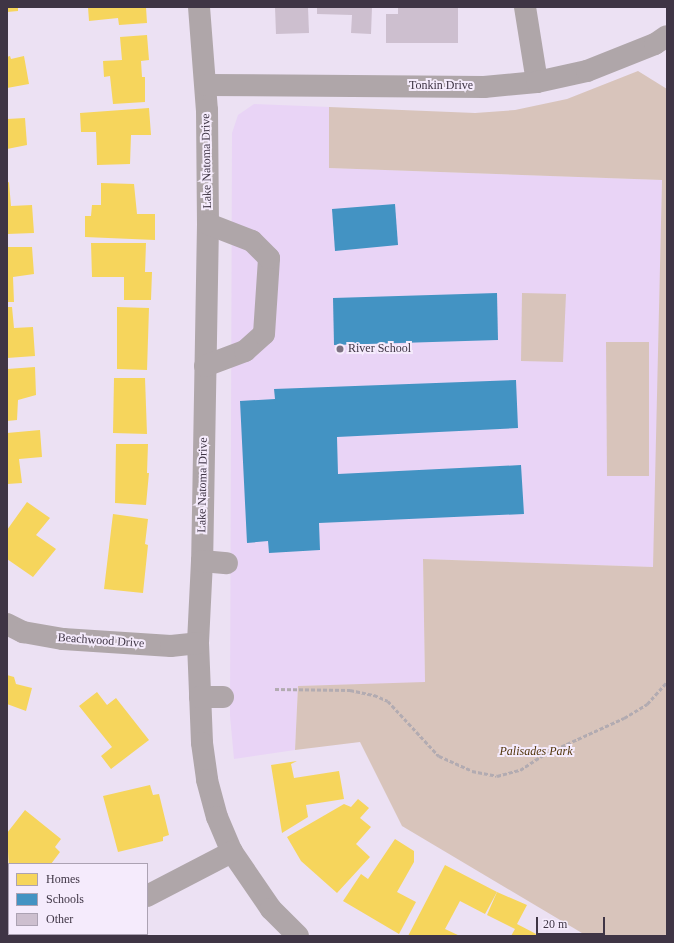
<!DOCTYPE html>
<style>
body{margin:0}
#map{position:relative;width:674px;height:943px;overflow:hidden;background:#ece1f3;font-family:"Times New Roman",serif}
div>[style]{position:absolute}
.built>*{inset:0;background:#e9d4f6}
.green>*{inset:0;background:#d8c4bb}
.homes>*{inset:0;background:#f6d55c}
.schools>*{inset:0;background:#4393c3}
.building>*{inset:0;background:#cdbfcf}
.path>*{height:2.5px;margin-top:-1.25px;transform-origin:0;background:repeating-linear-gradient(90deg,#b2abb1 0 4px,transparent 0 6px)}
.minor>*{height:22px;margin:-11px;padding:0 11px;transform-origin:11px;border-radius:11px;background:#afa6a9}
.dots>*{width:11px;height:11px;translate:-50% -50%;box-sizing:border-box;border:2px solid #f5ebfc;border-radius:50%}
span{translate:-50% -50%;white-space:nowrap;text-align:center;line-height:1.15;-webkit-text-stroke:4px #f5ebfc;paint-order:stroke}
.street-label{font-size:12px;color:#3f3545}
.poi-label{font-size:12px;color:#3f3545}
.left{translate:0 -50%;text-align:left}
.park-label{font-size:12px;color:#503409;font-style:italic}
.frame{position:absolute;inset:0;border:8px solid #3f3545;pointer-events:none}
.legend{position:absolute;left:8px;top:863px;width:140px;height:72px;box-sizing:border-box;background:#f5ebfc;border:1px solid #aca2b3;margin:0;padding:5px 7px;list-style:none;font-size:12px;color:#3f3545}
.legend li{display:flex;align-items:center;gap:8px;height:20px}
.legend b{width:20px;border:1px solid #aca2b3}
.scale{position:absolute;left:536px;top:917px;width:69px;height:18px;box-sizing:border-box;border:2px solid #3f3545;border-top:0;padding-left:5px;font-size:12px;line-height:14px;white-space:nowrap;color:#3f3545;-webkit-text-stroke:3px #f5ebfc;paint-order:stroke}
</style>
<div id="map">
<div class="built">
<i style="clip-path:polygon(254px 104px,329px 107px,329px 168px,662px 180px,655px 521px,653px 567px,423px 559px,425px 683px,298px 686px,295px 750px,234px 759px,230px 716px,232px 133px,238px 115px)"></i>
</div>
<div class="green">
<i style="clip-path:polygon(638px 71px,667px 89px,667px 936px,587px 936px,402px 826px,360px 742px,295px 750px,298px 686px,425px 682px,423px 559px,653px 567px,662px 180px,329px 168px,329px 107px,475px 113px,515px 110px,567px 99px)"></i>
<i style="clip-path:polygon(522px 293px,566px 294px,563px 362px,521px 361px)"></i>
<i style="clip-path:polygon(606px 342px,649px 342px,649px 476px,607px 476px)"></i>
</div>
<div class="homes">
<i style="clip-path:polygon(7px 7px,18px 7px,18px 11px,7px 12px)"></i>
<i style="clip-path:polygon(88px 7px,146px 7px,147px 23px,119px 25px,118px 18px,89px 21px)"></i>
<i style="clip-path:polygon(147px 35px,149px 60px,141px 61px,142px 77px,145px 77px,145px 102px,113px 104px,110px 76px,104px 77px,103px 61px,122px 60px,120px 37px)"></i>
<i style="clip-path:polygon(10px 56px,11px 59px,24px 56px,29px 84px,7px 88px,7px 57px)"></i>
<i style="clip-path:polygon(149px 108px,151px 135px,131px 135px,130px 164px,97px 165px,96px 132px,81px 132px,80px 113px)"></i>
<i style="clip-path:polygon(25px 118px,27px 145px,7px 149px,7px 119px)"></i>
<i style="clip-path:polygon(9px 182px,11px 206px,32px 205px,34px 233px,7px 234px,7px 183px)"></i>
<i style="clip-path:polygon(101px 183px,134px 184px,137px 214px,155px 214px,155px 240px,85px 237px,85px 216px,91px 216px,92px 205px,101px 205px)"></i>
<i style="clip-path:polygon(91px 243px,146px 243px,145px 272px,152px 272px,151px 300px,124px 300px,124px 277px,92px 277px)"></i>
<i style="clip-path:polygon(7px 247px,32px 247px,34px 274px,13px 277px,14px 302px,7px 302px)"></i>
<i style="clip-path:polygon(7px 307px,12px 307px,14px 328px,33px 327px,35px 356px,7px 358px)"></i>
<i style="clip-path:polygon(117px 307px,149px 308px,147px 370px,117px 369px)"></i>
<i style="clip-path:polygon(35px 367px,36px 395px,18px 400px,17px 420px,7px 421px,7px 369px)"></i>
<i style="clip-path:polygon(114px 378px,145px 378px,147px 434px,113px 433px)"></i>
<i style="clip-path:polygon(40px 430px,42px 457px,19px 459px,22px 483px,7px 484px,7px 433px)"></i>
<i style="clip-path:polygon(116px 444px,148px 444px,147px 473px,149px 473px,146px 505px,115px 503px)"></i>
<i style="clip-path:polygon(27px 502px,50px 518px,36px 535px,56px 549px,33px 577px,7px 559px,7px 530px)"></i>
<i style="clip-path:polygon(113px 514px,148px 519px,145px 544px,148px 545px,143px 593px,104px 589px)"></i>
<i style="clip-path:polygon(7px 675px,14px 677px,16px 684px,32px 688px,26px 711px,7px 704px)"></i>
<i style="clip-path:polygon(97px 692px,107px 705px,116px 698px,149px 740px,111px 769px,101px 756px,112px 747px,79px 706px)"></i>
<i style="clip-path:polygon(297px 761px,291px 764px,294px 778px,339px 771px,344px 799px,306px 805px,308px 817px,282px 833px,271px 765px)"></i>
<i style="clip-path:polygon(150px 785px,153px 795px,159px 794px,169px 835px,163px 837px,163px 841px,118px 852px,103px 796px)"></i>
<i style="clip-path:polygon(358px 799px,369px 808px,360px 818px,371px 827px,356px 844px,370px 857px,337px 893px,301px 861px,287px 837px,344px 804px,351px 807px)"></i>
<i style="clip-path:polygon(25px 810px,61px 839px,55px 847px,60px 852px,51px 864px,9px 864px,9px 870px,7px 833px)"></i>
<i style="clip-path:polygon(395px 839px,414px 851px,414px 862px,397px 892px,416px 902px,399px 934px,343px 901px,361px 874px,368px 879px)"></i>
<i style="clip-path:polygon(445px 865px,497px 892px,485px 914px,460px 901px,445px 929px,460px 936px,408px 936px)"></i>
<i style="clip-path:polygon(497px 892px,527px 905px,517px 924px,540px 936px,511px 936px,515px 929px,487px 915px)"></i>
<i style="clip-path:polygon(7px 900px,9px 900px,9px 934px,32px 936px,7px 936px)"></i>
</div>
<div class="schools">
<i style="clip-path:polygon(395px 204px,398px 245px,335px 251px,332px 209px)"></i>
<i style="clip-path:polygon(497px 293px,498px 340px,334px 345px,333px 298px)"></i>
<i style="clip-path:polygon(516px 380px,518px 428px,337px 437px,338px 474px,521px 465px,524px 514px,319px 523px,320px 550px,269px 553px,268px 541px,247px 543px,240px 401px,275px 399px,274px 389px)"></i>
</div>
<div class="building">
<i style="clip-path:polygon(275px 7px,308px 7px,309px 33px,276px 34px)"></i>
<i style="clip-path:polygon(317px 7px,372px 7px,371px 34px,351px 33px,352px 15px,317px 14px)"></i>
<i style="clip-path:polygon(398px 7px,458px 7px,458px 43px,386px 43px,386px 14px,398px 14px)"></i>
</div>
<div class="path">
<i style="left:275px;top:689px;width:75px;rotate:0.8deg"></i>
<i style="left:350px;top:690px;width:25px;rotate:12deg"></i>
<i style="left:374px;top:695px;width:15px;rotate:23deg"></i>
<i style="left:388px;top:701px;width:75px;rotate:47.2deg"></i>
<i style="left:439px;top:756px;width:36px;rotate:24deg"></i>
<i style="left:472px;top:771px;width:25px;rotate:11deg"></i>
<i style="left:497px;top:776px;width:24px;rotate:-15deg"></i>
<i style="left:520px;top:770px;width:30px;rotate:-33deg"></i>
<i style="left:545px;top:754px;width:87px;rotate:-24.5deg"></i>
<i style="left:624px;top:718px;width:27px;rotate:-31deg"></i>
<i style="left:647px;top:704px;width:30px;rotate:-48deg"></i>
</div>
<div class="minor">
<i style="left:199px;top:7px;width:103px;rotate:85.6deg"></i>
<i style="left:207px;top:110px;width:114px;rotate:89.5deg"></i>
<i style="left:208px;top:224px;width:337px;rotate:91deg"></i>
<i style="left:202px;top:561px;width:82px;rotate:92.8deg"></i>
<i style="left:198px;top:643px;width:100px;rotate:87.7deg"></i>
<i style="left:202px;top:743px;width:37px;rotate:82deg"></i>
<i style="left:207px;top:780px;width:38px;rotate:75deg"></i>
<i style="left:217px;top:817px;width:38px;rotate:67deg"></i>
<i style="left:232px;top:852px;width:69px;rotate:55.6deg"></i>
<i style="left:271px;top:909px;width:38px;rotate:45deg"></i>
<i style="left:525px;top:7px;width:76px;rotate:80.9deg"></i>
<i style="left:206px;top:85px;width:278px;rotate:0.4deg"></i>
<i style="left:484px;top:87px;width:53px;rotate:-5.4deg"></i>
<i style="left:537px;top:82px;width:51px;rotate:-12.4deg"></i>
<i style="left:587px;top:71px;width:73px;rotate:-21.7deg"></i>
<i style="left:655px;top:44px;width:14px;rotate:-34deg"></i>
<i style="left:205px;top:366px;width:43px;rotate:-20.6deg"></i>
<i style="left:245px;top:351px;width:25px;rotate:-42deg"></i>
<i style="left:264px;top:334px;width:76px;rotate:-86.2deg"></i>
<i style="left:269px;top:258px;width:24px;rotate:-135deg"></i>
<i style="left:252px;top:241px;width:47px;rotate:-158.9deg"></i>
<i style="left:202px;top:561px;width:25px;rotate:5deg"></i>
<i style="left:7px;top:624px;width:18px;rotate:27deg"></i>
<i style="left:23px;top:632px;width:41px;rotate:9.9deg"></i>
<i style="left:63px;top:639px;width:108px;rotate:3.7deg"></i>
<i style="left:171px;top:646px;width:27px;rotate:-6deg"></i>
<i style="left:200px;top:697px;width:23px"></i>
<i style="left:147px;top:896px;width:96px;rotate:-27.4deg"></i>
</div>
<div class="dots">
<i style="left:340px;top:349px;background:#7c7182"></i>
</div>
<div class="street-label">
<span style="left:441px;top:86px">Tonkin Drive</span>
<span style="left:207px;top:161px;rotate:-91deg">Lake Natoma Drive</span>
<span style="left:203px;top:485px;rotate:-89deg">Lake Natoma Drive</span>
<span style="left:101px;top:641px;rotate:4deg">Beachwood Drive</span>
</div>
<div class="poi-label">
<span class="left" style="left:348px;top:349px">River School</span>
</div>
<div class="park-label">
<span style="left:536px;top:752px">Palisades Park</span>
</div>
<div class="frame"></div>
<ul class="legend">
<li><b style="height:11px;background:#f6d55c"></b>Homes</li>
<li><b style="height:11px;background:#4393c3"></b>Schools</li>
<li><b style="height:11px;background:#cdbfcf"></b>Other</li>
</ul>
<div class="scale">20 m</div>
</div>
